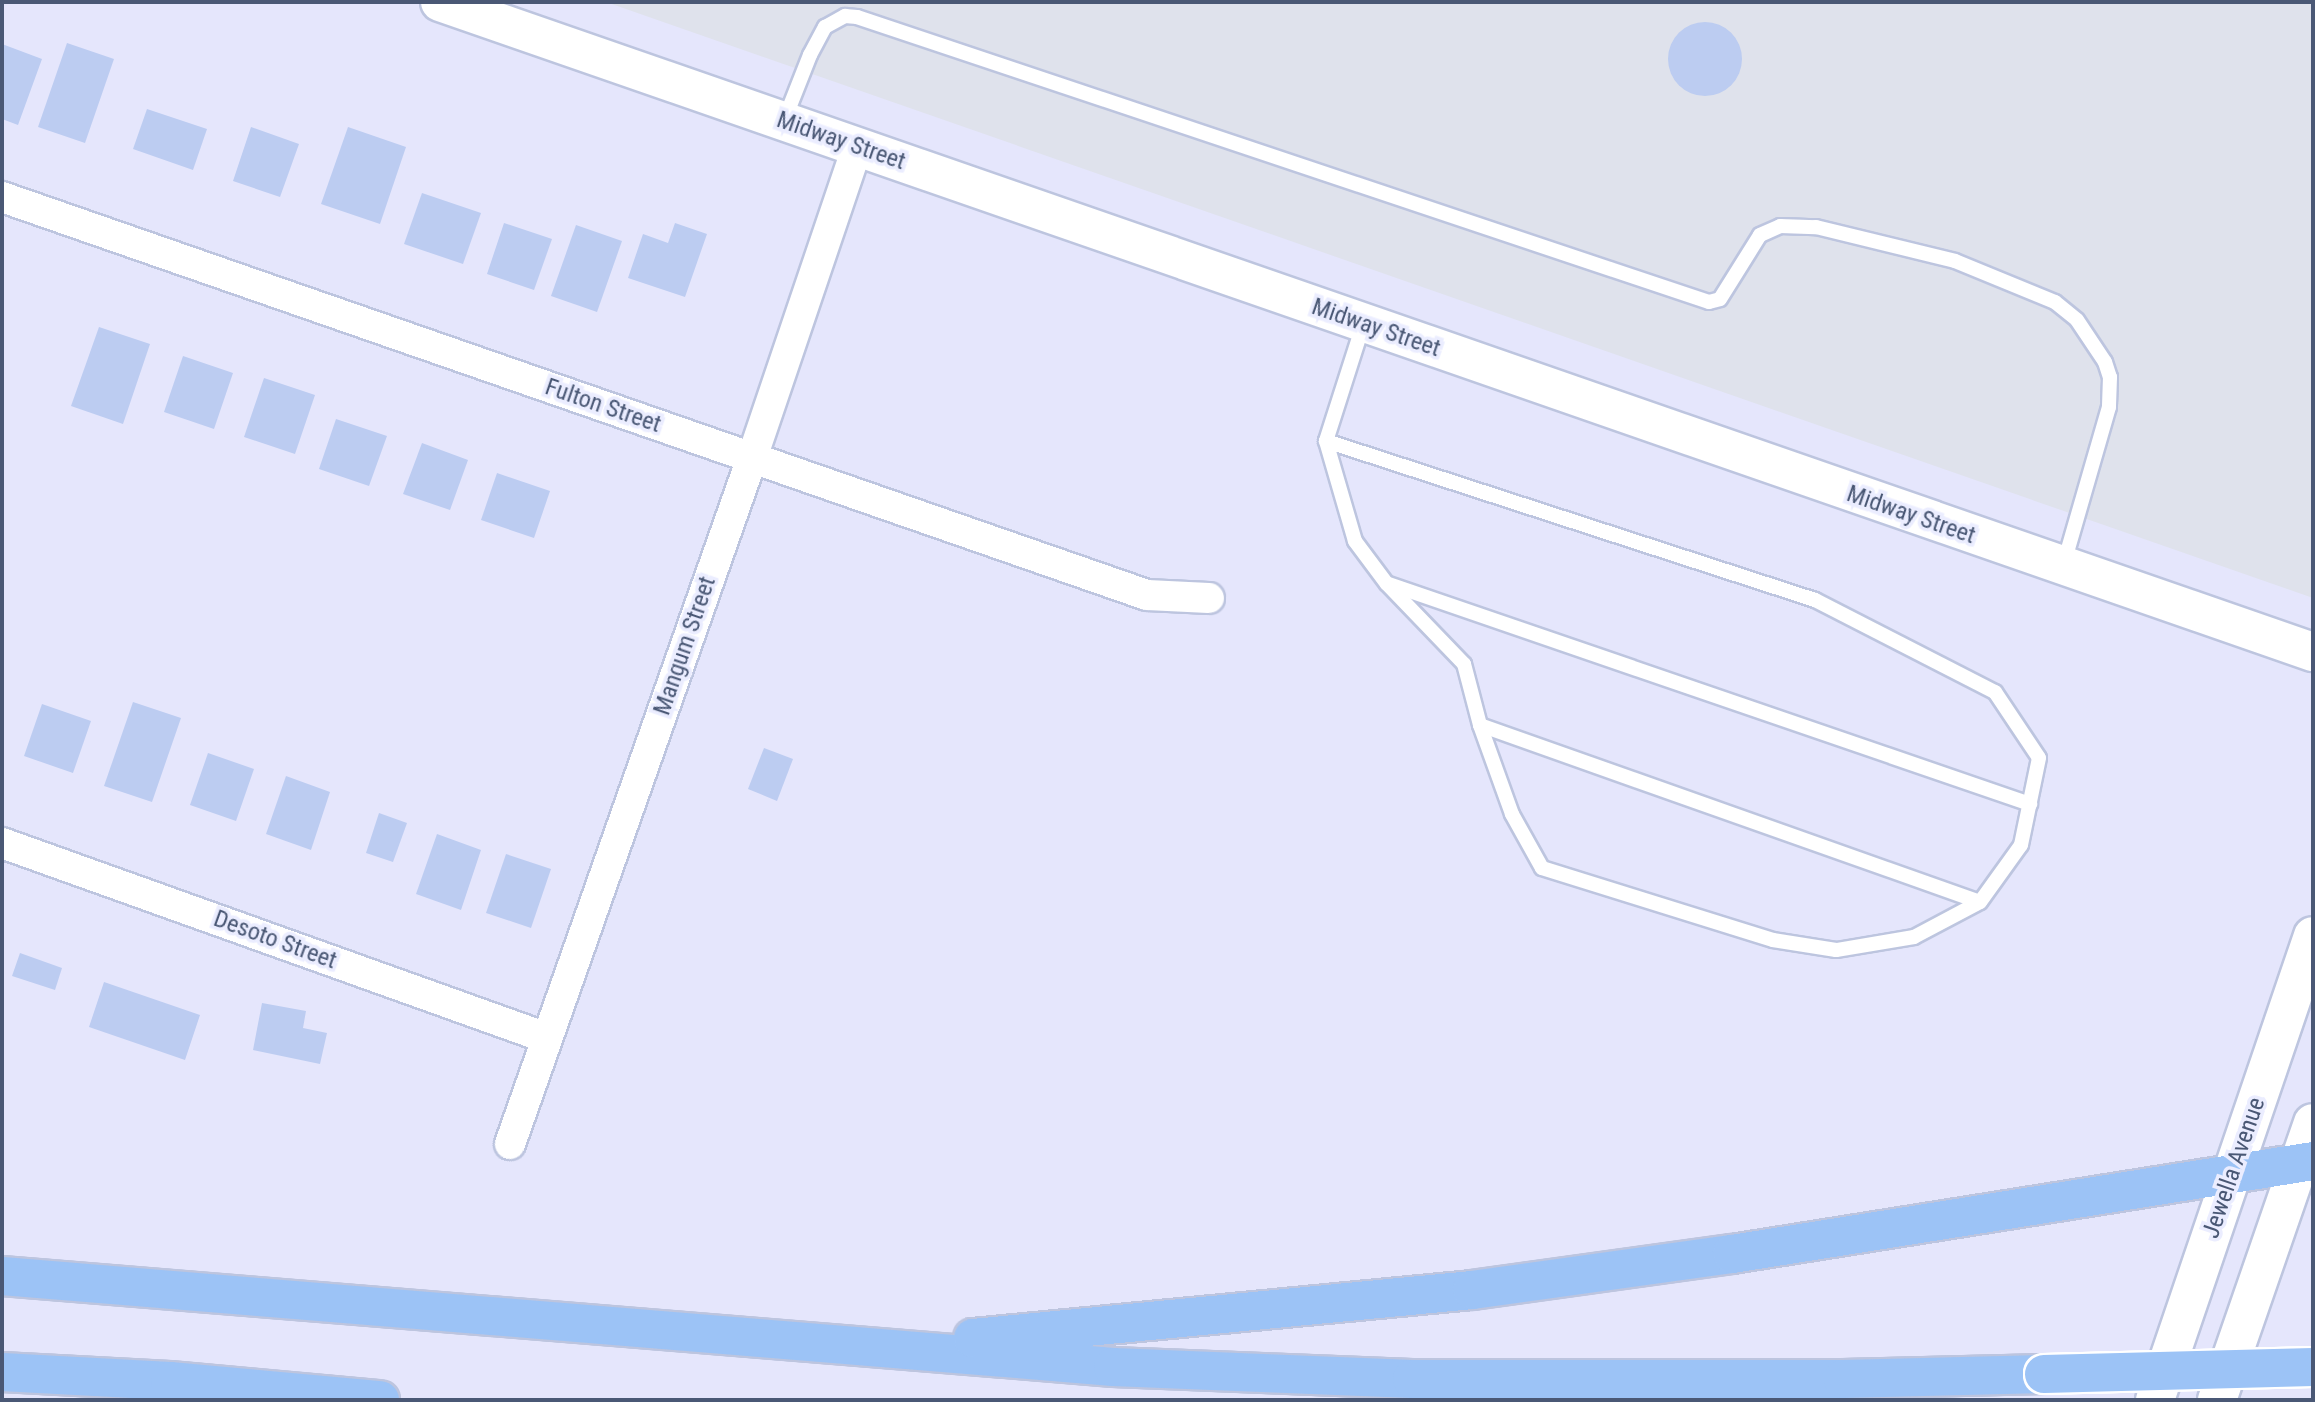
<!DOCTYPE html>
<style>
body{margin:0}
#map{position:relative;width:2315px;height:1402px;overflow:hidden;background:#e5e6fc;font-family:"Roboto Condensed",sans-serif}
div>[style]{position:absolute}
.industrial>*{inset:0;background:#dfe2ec}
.building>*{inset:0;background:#bcccf1}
.round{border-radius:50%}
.roads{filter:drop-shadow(2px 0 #bdc5df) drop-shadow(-2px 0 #bdc5df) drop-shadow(0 2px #bdc5df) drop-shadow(0 -2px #bdc5df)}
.lane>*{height:14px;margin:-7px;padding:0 7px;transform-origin:7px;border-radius:7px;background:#fff}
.street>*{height:30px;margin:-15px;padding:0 15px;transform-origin:15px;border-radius:15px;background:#fff}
.secondary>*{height:38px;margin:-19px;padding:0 19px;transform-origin:19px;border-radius:19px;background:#fff}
.highway>*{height:38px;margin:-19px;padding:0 19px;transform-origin:19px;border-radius:19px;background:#9cc3f6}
.bridges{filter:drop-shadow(2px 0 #fff) drop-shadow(-2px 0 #fff) drop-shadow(0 2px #fff) drop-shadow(0 -2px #fff)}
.highway-bridge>*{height:38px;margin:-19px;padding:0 19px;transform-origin:19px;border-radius:19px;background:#9cc3f6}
span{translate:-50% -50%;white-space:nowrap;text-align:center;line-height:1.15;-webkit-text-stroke:7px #ebedff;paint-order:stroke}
.street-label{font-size:24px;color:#4a5875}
.frame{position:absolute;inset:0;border:4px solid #4a5875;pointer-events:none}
</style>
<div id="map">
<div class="industrial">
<i style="clip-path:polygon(606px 2px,2313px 2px,2313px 598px)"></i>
</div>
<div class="building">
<i class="round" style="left:1668px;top:22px;width:74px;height:74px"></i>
<i style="clip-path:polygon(67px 43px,114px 59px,85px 143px,38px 127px)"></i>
<i style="clip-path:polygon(2px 44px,42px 59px,18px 125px,2px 119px)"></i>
<i style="clip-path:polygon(147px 109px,207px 129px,193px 170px,133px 149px)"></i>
<i style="clip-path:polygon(251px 127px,299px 144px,280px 197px,233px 181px)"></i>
<i style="clip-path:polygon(348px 127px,406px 147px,380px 224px,321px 204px)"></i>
<i style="clip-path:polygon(422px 193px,481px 213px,463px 264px,404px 244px)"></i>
<i style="clip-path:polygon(504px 223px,552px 239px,534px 290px,487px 274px)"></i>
<i style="clip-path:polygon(675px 223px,707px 234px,685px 297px,628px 278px,643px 234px,668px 243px)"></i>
<i style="clip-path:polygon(576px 225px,622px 241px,597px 312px,551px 296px)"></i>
<i style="clip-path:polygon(99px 327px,150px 344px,123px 424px,71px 406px)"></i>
<i style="clip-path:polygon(183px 356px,233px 373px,214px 429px,164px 412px)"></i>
<i style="clip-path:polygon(264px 378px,315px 395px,295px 454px,244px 437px)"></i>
<i style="clip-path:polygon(336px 419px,387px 436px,369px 486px,319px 469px)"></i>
<i style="clip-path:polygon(422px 443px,468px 460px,450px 510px,403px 494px)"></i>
<i style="clip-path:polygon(497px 473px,550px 491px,534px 538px,481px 520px)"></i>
<i style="clip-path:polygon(133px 702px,181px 718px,152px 802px,104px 786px)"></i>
<i style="clip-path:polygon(42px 704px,91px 721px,73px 773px,24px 756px)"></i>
<i style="clip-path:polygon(764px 748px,793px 759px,777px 801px,748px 789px)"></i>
<i style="clip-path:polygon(208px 753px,254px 769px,236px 821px,190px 805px)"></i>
<i style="clip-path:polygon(286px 776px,330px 792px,311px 850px,266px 834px)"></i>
<i style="clip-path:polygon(379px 813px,407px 823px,393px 862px,366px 853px)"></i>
<i style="clip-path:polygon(437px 834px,481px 850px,461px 910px,416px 894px)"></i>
<i style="clip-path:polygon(506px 854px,551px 869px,531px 928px,486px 913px)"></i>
<i style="clip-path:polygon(20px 953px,62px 968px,55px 990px,12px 976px)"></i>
<i style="clip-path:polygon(104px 982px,200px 1015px,185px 1060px,89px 1027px)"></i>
<i style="clip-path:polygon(262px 1003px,306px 1011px,303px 1028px,327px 1033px,320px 1064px,253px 1050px)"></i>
</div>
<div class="roads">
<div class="lane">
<i style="left:784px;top:121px;width:71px;rotate:-68.5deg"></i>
<i style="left:810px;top:55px;width:32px;rotate:-62deg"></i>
<i style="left:825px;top:27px;width:23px;rotate:-29deg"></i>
<i style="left:845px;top:16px;width:12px;rotate:5deg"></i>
<i style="left:857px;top:17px;width:898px;rotate:18.5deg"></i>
<i style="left:1709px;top:302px;width:11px;rotate:-15deg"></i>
<i style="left:1720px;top:299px;width:75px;rotate:-58deg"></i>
<i style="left:1760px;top:235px;width:22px;rotate:-24deg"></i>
<i style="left:1780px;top:226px;width:36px;rotate:2deg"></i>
<i style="left:1816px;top:227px;width:143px;rotate:13.7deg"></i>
<i style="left:1955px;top:261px;width:108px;rotate:22.3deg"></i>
<i style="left:2055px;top:302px;width:28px;rotate:39deg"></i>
<i style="left:2077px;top:320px;width:50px;rotate:56.3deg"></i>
<i style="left:2105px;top:362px;width:16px;rotate:72deg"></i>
<i style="left:2110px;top:377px;width:30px;rotate:92deg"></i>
<i style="left:2109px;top:407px;width:162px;rotate:106.1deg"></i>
<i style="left:1326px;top:441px;width:514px;rotate:18.01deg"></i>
<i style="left:1815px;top:600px;width:202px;rotate:27.1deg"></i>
<i style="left:1995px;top:692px;width:79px;rotate:56.3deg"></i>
<i style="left:2039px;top:758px;width:89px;rotate:101.7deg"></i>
<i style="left:2021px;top:845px;width:70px;rotate:125.7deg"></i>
<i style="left:1980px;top:902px;width:75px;rotate:152.1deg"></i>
<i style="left:1914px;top:937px;width:79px;rotate:170.5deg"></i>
<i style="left:1836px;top:950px;width:64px;rotate:-171deg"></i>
<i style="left:1773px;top:940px;width:242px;rotate:-162.7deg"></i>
<i style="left:1542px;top:868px;width:62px;rotate:-119.1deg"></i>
<i style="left:1512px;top:814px;width:95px;rotate:-109.8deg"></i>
<i style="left:1480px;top:725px;width:63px;rotate:-104.7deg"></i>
<i style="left:1464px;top:664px;width:111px;rotate:-133.9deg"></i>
<i style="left:1387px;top:584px;width:54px;rotate:-126.7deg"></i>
<i style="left:1355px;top:541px;width:104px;rotate:-106.2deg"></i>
<i style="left:1326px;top:441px;width:122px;rotate:-72.3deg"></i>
<i style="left:1389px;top:584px;width:678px;rotate:18.94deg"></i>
<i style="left:1480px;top:725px;width:530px;rotate:19.49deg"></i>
</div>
<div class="street">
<i style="left:2px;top:197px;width:1212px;rotate:19.17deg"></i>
<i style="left:1147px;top:595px;width:62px;rotate:2.8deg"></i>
<i style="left:2px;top:843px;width:579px;rotate:19.69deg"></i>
<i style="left:510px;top:1144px;width:727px;rotate:-70.57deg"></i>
<i style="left:752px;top:458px;width:328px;rotate:-71.3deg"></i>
</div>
<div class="secondary">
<i style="left:440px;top:2px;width:1983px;rotate:19.14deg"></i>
<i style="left:2155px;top:1400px;width:490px;rotate:-71.2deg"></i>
<i style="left:2217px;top:1400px;width:293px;rotate:-70.9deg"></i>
</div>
<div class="highway">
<i style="left:2px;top:1276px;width:1115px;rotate:4.68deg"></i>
<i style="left:1113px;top:1367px;width:299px;rotate:2.3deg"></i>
<i style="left:1412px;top:1379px;width:431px"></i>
<i style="left:1843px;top:1379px;width:201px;rotate:-1.4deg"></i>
<i style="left:973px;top:1338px;width:501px;rotate:-5.49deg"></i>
<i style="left:1472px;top:1290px;width:262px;rotate:-7.9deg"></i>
<i style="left:1732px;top:1254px;width:588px;rotate:-9.09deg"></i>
<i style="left:2px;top:1372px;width:168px;rotate:3.1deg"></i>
<i style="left:170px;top:1381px;width:211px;rotate:5.2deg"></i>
</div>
</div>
<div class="bridges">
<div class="highway-bridge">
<i style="left:2044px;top:1374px;width:269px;rotate:-1.5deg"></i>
</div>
</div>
<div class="street-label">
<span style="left:841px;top:141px;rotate:19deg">Midway Street</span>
<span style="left:1376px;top:328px;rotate:19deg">Midway Street</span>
<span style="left:603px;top:406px;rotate:19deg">Fulton Street</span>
<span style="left:1911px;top:515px;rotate:19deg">Midway Street</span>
<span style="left:685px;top:646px;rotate:-71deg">Mangum Street</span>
<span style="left:275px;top:940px;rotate:20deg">Desoto Street</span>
<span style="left:2234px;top:1168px;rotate:-71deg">Jewella Avenue</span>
</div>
<div class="frame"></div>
</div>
